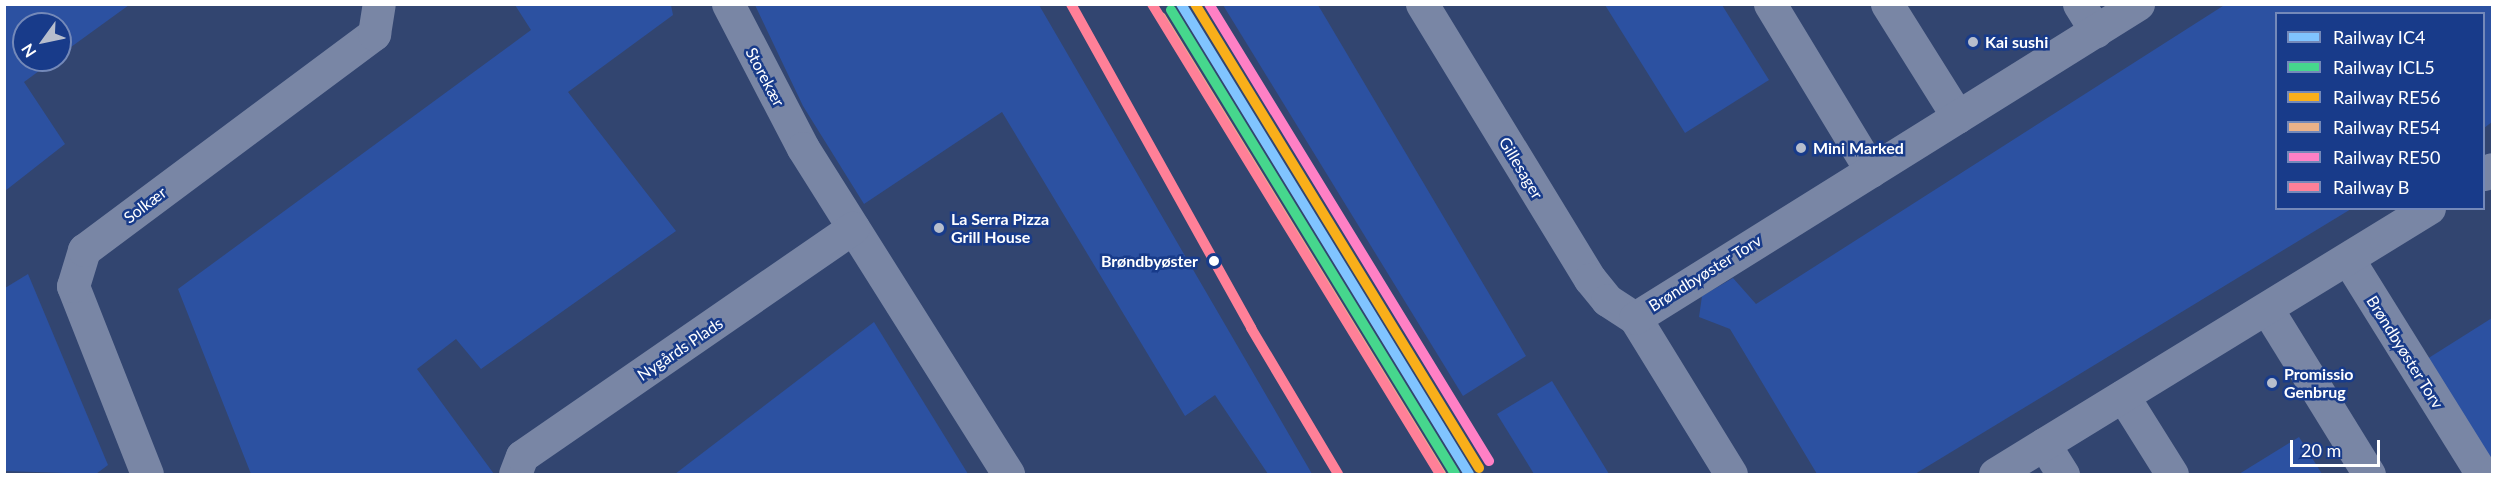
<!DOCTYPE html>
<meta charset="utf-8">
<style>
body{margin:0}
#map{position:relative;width:2497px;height:479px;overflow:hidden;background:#324570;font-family:Lato,sans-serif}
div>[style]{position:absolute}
.green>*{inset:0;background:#2c51a1}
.street>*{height:33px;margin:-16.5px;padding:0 16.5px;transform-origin:16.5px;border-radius:16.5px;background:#7986a5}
.rail-1>*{height:10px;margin:-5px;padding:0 5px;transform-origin:5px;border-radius:5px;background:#80c4ff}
.rail-2>*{height:10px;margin:-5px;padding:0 5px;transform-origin:5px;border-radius:5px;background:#46d78d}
.rail-3>*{height:10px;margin:-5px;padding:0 5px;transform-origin:5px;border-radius:5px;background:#f9af1a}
.rail-4>*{height:10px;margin:-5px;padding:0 5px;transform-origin:5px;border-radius:5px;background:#ebb288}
.rail-5>*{height:10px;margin:-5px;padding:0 5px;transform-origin:5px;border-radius:5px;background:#ff80c5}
.rail-6>*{height:10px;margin:-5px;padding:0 5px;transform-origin:5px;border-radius:5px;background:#ff8098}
.dots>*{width:16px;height:16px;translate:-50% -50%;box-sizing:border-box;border:3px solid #183b8a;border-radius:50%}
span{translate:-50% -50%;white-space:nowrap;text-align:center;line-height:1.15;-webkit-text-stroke:5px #183b8a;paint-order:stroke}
.poi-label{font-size:16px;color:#fff;font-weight:700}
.left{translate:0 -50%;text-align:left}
.street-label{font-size:16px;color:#fff}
.stop-label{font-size:16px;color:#fff;font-weight:700}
.right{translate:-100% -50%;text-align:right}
.frame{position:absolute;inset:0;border:6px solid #fff;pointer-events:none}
.legend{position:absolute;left:2275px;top:12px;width:210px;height:198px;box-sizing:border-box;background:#183b8a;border:2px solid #7489b9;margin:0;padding:8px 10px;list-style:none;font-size:18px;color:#fff}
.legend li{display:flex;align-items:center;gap:12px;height:30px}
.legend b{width:30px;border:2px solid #7489b9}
.north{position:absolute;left:12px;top:12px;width:60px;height:60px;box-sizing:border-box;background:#183b8a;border:2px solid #7489b9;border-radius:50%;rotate:237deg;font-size:16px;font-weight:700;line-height:24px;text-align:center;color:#fff}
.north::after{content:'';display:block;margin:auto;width:21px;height:27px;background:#b7becd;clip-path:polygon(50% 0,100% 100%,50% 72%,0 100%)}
.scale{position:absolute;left:2290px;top:440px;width:90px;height:27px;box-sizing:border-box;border:3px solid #fff;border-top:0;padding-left:8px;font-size:18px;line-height:21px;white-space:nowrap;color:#fff;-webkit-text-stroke:4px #183b8a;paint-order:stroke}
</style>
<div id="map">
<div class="green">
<i style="clip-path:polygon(5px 4px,129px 5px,60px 55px,60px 24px,24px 24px,24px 60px,54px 60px,24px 82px,65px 144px,5px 191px)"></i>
<i style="clip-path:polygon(2226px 4px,2492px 5px,2492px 122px,2484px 128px,2484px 14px,2276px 14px,2276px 208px,2351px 209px,1915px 474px,1817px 474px,1730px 329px,1699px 317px,1702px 296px,1733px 278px,1756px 304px)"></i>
<i style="clip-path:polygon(515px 5px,671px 5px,673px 15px,568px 92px,676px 231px,481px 369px,456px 339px,417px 369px,494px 474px,251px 474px,178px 289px,531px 30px)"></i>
<i style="clip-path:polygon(755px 5px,1039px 5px,1312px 474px,1268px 474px,1215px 395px,1185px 416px,1002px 112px,864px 204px,803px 106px)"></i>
<i style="clip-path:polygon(1223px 5px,1318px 5px,1526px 356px,1463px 396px)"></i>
<i style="clip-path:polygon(1605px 5px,1722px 5px,1769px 80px,1685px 133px)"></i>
<i style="clip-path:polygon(28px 274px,108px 465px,96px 474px,5px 471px,5px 288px)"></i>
<i style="clip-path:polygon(2492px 318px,2492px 468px,2427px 359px)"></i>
<i style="clip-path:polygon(874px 322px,968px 474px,675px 474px)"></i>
<i style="clip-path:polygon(1552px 381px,1609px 474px,1534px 474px,1497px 414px)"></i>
<i style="clip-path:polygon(2299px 437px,2322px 474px,2239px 474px)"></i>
</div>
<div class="street">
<i style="left:728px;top:4px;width:162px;rotate:62.5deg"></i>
<i style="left:803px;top:148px;width:385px;rotate:57.8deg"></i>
<i style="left:1422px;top:4px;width:322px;rotate:58.6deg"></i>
<i style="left:1590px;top:279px;width:27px;rotate:51deg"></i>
<i style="left:1607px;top:300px;width:33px;rotate:33deg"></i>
<i style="left:1635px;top:318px;width:183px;rotate:58.4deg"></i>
<i style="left:1770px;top:4px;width:195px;rotate:58.8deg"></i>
<i style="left:1887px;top:4px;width:133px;rotate:57.9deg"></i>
<i style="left:2079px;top:4px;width:32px;rotate:58deg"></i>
<i style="left:2484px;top:174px;width:9px;rotate:-32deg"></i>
<i style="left:2348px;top:259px;width:253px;rotate:58.1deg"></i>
<i style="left:2267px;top:309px;width:194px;rotate:58.3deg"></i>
<i style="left:1635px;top:318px;width:593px;rotate:-31.97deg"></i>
<i style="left:2123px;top:396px;width:92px;rotate:57.9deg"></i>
<i style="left:2044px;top:444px;width:36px;rotate:58deg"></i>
<i style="left:147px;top:474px;width:202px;rotate:-111.5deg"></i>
<i style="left:73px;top:286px;width:38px;rotate:-73deg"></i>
<i style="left:84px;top:250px;width:362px;rotate:-36.7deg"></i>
<i style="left:374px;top:34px;width:30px;rotate:-81deg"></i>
<i style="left:515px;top:474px;width:19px;rotate:-69deg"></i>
<i style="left:522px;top:456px;width:402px;rotate:-34.6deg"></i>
<i style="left:1995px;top:474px;width:509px;rotate:-31.5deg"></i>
</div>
<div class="rail-1">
<i style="left:1181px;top:4px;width:551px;rotate:58.5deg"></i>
</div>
<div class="rail-2">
<i style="left:1171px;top:10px;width:544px;rotate:58.53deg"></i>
</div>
<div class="rail-3">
<i style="left:1195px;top:4px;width:544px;rotate:58.53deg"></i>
</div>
<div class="rail-4">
<i style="left:1161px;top:17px;width:536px;rotate:58.5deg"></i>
</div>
<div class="rail-5">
<i style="left:1209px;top:4px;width:536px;rotate:58.5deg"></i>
</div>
<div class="rail-6">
<i style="left:1071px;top:4px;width:371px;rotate:60.9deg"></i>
<i style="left:1251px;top:328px;width:170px;rotate:59.2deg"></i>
<i style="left:1152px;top:4px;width:551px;rotate:58.5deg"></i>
</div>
<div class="dots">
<i style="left:1973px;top:42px;background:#b7becd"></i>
<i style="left:1801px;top:148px;background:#b7becd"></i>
<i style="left:939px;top:228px;background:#b7becd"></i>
<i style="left:1214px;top:261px;background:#fff"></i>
<i style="left:2272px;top:383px;background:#b7becd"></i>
</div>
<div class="poi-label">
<span class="left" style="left:1985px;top:42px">Kai sushi</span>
<span class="left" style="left:1813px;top:148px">Mini Marked</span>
<span class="left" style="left:951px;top:228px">La Serra Pizza<br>Grill House</span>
<span class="left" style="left:2284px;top:383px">Promissio<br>Genbrug</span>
</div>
<div class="street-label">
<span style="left:765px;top:77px;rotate:62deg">Storekær</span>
<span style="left:1521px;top:168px;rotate:59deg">Gillesager</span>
<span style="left:145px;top:205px;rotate:-37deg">Solkær</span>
<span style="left:1705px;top:273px;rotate:-32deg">Brøndbyøster Torv</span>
<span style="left:680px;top:349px;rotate:-34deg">Nygårds Plads</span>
<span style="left:2405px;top:352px;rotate:58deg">Brøndbyøster Torv</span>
</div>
<div class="stop-label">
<span class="right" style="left:1198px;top:261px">Brøndbyøster</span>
</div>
<div class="frame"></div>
<ul class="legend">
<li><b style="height:8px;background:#80c4ff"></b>Railway IC4</li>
<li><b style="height:8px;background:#46d78d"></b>Railway ICL5</li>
<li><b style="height:8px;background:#f9af1a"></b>Railway RE56</li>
<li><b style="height:8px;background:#ebb288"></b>Railway RE54</li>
<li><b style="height:8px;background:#ff80c5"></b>Railway RE50</li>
<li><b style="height:8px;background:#ff8098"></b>Railway B</li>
</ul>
<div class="north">N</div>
<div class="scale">20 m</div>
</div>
